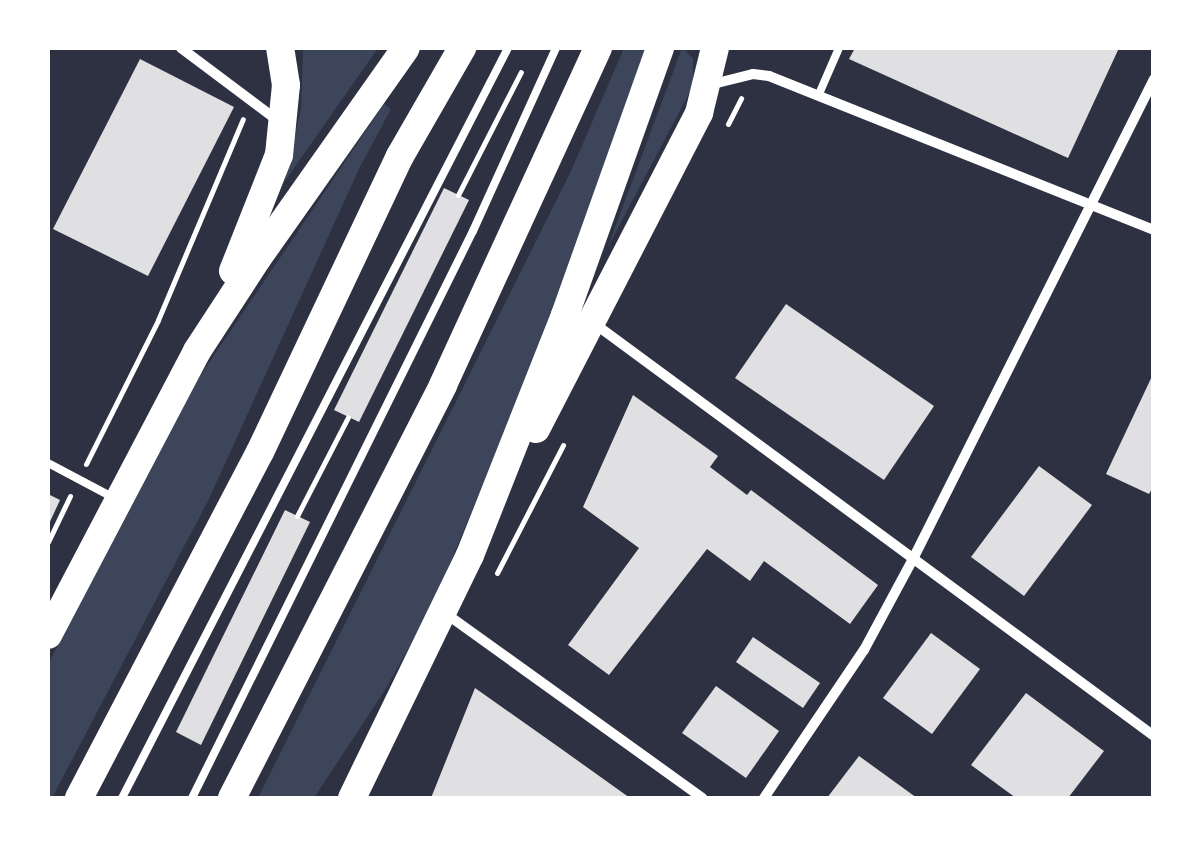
<!DOCTYPE html>
<style>
body{margin:0}
#map{position:relative;width:1201px;height:846px;overflow:hidden;background:#2d3142;font-family:Lato,sans-serif}
div>[style]{position:absolute}
.green>*{inset:0;background:#3c4559}
.building>*{inset:0;background:#e0e0e3}
.path>*{height:5px;margin:-2.5px;padding:0 2.5px;transform-origin:2.5px;border-radius:2.5px;background:#fff}
.service>*{height:8px;margin:-4px;padding:0 4px;transform-origin:4px;border-radius:4px;background:#fff}
.minor>*{height:10px;margin:-5px;padding:0 5px;transform-origin:5px;border-radius:5px;background:#fff}
.trunk>*{height:28px;margin:-14px;padding:0 14px;transform-origin:14px;border-radius:14px;background:#fff}
span{translate:-50% -50%;white-space:nowrap;text-align:center;line-height:1.15;-webkit-text-stroke:9px #fff;paint-order:stroke}
.frame{position:absolute;inset:0;border:50px solid #fff;pointer-events:none}
</style>
<div id="map">
<div class="green">
<i style="clip-path:polygon(303px 48px,378px 48px,285px 181px,301px 109px)"></i>
<i style="clip-path:polygon(624px 48px,646px 48px,532px 365px,432px 607px,385px 690px,314px 798px,258px 798px,571px 171px)"></i>
<i style="clip-path:polygon(682px 48px,693px 58px,693px 86px,607px 249px)"></i>
<i style="clip-path:polygon(384px 104px,391px 109px,359px 169px,208px 501px,52px 798px,48px 798px,48px 664px,200px 376px)"></i>
</div>
<div class="building">
<i style="clip-path:polygon(855px 48px,1119px 48px,1068px 158px,849px 59px)"></i>
<i style="clip-path:polygon(140px 59px,234px 107px,148px 276px,53px 229px)"></i>
<i style="clip-path:polygon(444px 188px,469px 200px,359px 422px,334px 410px)"></i>
<i style="clip-path:polygon(786px 304px,934px 406px,884px 480px,735px 378px)"></i>
<i style="clip-path:polygon(1154px 372px,1154px 485px,1149px 494px,1106px 474px)"></i>
<i style="clip-path:polygon(633px 395px,718px 456px,710px 467px,747px 495px,751px 490px,878px 585px,850px 624px,764px 561px,750px 581px,707px 549px,609px 675px,568px 645px,639px 548px,583px 507px)"></i>
<i style="clip-path:polygon(1039px 466px,1092px 505px,1024px 596px,971px 557px)"></i>
<i style="clip-path:polygon(48px 494px,60px 500px,48px 526px)"></i>
<i style="clip-path:polygon(285px 510px,310px 522px,201px 745px,176px 732px)"></i>
<i style="clip-path:polygon(931px 633px,980px 669px,932px 734px,883px 698px)"></i>
<i style="clip-path:polygon(753px 637px,820px 683px,803px 708px,736px 662px)"></i>
<i style="clip-path:polygon(716px 686px,779px 731px,746px 778px,682px 733px)"></i>
<i style="clip-path:polygon(475px 688px,560px 748px,630px 798px,431px 798px)"></i>
<i style="clip-path:polygon(1026px 693px,1104px 751px,1068px 798px,1016px 798px,971px 765px)"></i>
<i style="clip-path:polygon(859px 756px,917px 798px,827px 798px)"></i>
</div>
<div class="path">
<i style="left:728px;top:124px;width:29px;rotate:-63deg"></i>
<i style="left:458px;top:195px;width:138px;rotate:-62.9deg"></i>
<i style="left:86px;top:464px;width:161px;rotate:-63.4deg"></i>
<i style="left:158px;top:320px;width:218px;rotate:-67.1deg"></i>
<i style="left:297px;top:516px;width:111px;rotate:-62.7deg"></i>
<i style="left:48px;top:542px;width:51px;rotate:-64.4deg"></i>
<i style="left:497px;top:573px;width:144px;rotate:-62.7deg"></i>
</div>
<div class="service">
<i style="left:819px;top:94px;width:50px;rotate:-66.5deg"></i>
<i style="left:48px;top:463px;width:75px;rotate:27.9deg"></i>
<i style="left:122px;top:798px;width:844px;rotate:-62.77deg"></i>
<i style="left:192px;top:798px;width:633px;rotate:-63.64deg"></i>
<i style="left:473px;top:231px;width:201px;rotate:-65.6deg"></i>
</div>
<div class="minor">
<i style="left:181px;top:48px;width:120px;rotate:36.9deg"></i>
<i style="left:709px;top:85px;width:45px;rotate:-14deg"></i>
<i style="left:753px;top:74px;width:16px;rotate:7deg"></i>
<i style="left:769px;top:76px;width:415px;rotate:21.8deg"></i>
<i style="left:595px;top:324px;width:694px;rotate:36.39deg"></i>
<i style="left:445px;top:613px;width:317px;rotate:35.7deg"></i>
<i style="left:764px;top:798px;width:179px;rotate:-56deg"></i>
<i style="left:864px;top:650px;width:106px;rotate:-61.7deg"></i>
<i style="left:914px;top:557px;width:535px;rotate:-63.34deg"></i>
</div>
<div class="trunk">
<i style="left:233px;top:271px;width:125px;rotate:-68.4deg"></i>
<i style="left:279px;top:155px;width:70px;rotate:-84.3deg"></i>
<i style="left:286px;top:85px;width:37px;rotate:-99deg"></i>
<i style="left:536px;top:429px;width:356px;rotate:-62.7deg"></i>
<i style="left:699px;top:113px;width:67px;rotate:-76.2deg"></i>
<i style="left:48px;top:635px;width:321px;rotate:-62.3deg"></i>
<i style="left:197px;top:351px;width:110px;rotate:-56.9deg"></i>
<i style="left:257px;top:259px;width:258px;rotate:-54.8deg"></i>
<i style="left:79px;top:798px;width:390px;rotate:-62.4deg"></i>
<i style="left:260px;top:452px;width:327px;rotate:-64.7deg"></i>
<i style="left:400px;top:156px;width:125px;rotate:-60.1deg"></i>
<i style="left:232px;top:798px;width:464px;rotate:-62.9deg"></i>
<i style="left:443px;top:385px;width:371px;rotate:-65.3deg"></i>
<i style="left:352px;top:798px;width:270px;rotate:-64.1deg"></i>
<i style="left:470px;top:555px;width:258px;rotate:-68.4deg"></i>
<i style="left:565px;top:315px;width:283px;rotate:-70.4deg"></i>
</div>
<div class="frame"></div>
</div>
